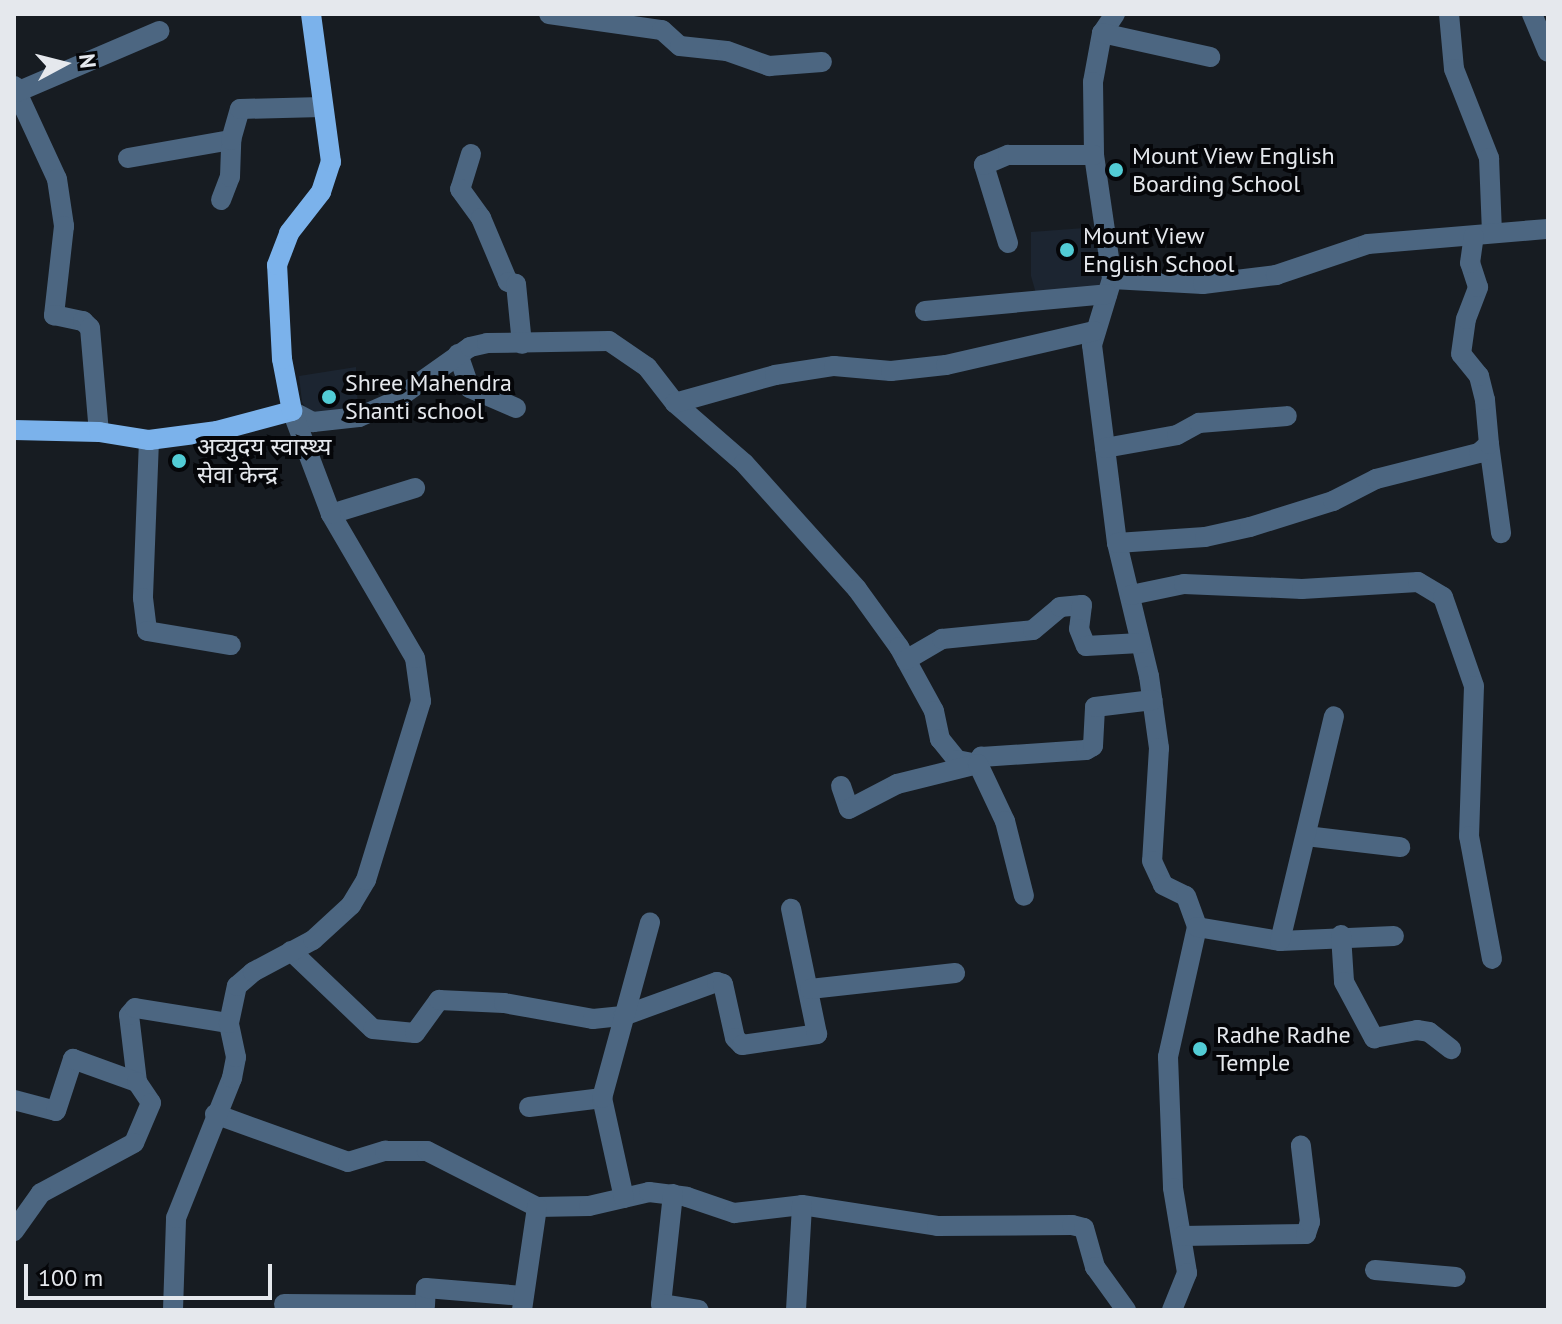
<!DOCTYPE html>
<meta charset="utf-8">
<style>
body{margin:0}
#map{position:relative;width:1562px;height:1324px;overflow:hidden;background:#171c22;font-family:"PT Sans","Noto Sans Devanagari",sans-serif}
div>[style]{position:absolute}
.built>*{inset:0;background:#1c2531}
.minor>*{height:20px;margin:-10px;padding:0 10px;transform-origin:10px;border-radius:10px;background:#4c6681}
.major>*{height:20px;margin:-10px;padding:0 10px;transform-origin:10px;border-radius:10px;background:#7bb2eb}
.dots>*{width:22px;height:22px;translate:-50% -50%;box-sizing:border-box;border:4px solid #050609;border-radius:50%}
span{translate:-50% -50%;white-space:nowrap;text-align:center;line-height:1.15;-webkit-text-stroke:8px #050609;paint-order:stroke}
.poi-label{font-size:24px;color:#e5e8ed}
.left{translate:0 -50%;text-align:left}
.frame{position:absolute;inset:0;border:16px solid #e5e8ed;pointer-events:none}
.north{position:absolute;left:24px;top:24px;width:80px;height:80px;-webkit-text-stroke:6px #050609;paint-order:stroke;rotate:83deg;font-size:22px;font-weight:700;line-height:32px;text-align:center;color:#e5e8ed}
.north::after{content:'';display:block;margin:auto;width:28px;height:36px;background:#e5e8ed;clip-path:polygon(50% 0,100% 100%,50% 72%,0 100%)}
.scale{position:absolute;left:24px;top:1264px;width:248px;height:36px;box-sizing:border-box;border:4px solid #e5e8ed;border-top:0;padding-left:10px;font-size:24px;line-height:28px;white-space:nowrap;color:#e5e8ed;-webkit-text-stroke:6px #050609;paint-order:stroke}
</style>
<div id="map">
<div class="built">
<i style="clip-path:polygon(1098px 227px,1104px 286px,1037px 297px,1031px 276px,1031px 232px)"></i>
<i style="clip-path:polygon(356px 367px,358px 412px,314px 420px,302px 402px,299px 376px)"></i>
</div>
<div class="minor">
<i style="left:549px;top:14px;width:114px;rotate:8.1deg"></i>
<i style="left:662px;top:30px;width:24px;rotate:42deg"></i>
<i style="left:680px;top:46px;width:47px;rotate:6.1deg"></i>
<i style="left:727px;top:51px;width:45px;rotate:19.7deg"></i>
<i style="left:769px;top:66px;width:53px;rotate:-4.3deg"></i>
<i style="left:1115px;top:14px;width:23px;rotate:124deg"></i>
<i style="left:1102px;top:33px;width:50px;rotate:100.4deg"></i>
<i style="left:1093px;top:82px;width:73px;rotate:89.2deg"></i>
<i style="left:1094px;top:155px;width:125px;rotate:81.7deg"></i>
<i style="left:1112px;top:279px;width:69px;rotate:106.9deg"></i>
<i style="left:1092px;top:345px;width:200px;rotate:82.8deg"></i>
<i style="left:1117px;top:543px;width:137px;rotate:76.5deg"></i>
<i style="left:1149px;top:676px;width:73px;rotate:82.1deg"></i>
<i style="left:1159px;top:748px;width:113px;rotate:93.5deg"></i>
<i style="left:1152px;top:861px;width:26px;rotate:65deg"></i>
<i style="left:1163px;top:885px;width:25px;rotate:26deg"></i>
<i style="left:1186px;top:896px;width:33px;rotate:70deg"></i>
<i style="left:1197px;top:927px;width:133px;rotate:102.6deg"></i>
<i style="left:1168px;top:1057px;width:131px;rotate:87.8deg"></i>
<i style="left:1173px;top:1188px;width:86px;rotate:80.6deg"></i>
<i style="left:1187px;top:1273px;width:40px;rotate:112deg"></i>
<i style="left:1449px;top:14px;width:55px;rotate:84.8deg"></i>
<i style="left:1454px;top:69px;width:96px;rotate:68.5deg"></i>
<i style="left:1489px;top:158px;width:75px;rotate:87.7deg"></i>
<i style="left:1532px;top:14px;width:41px;rotate:67.2deg"></i>
<i style="left:1102px;top:33px;width:111px;rotate:12.5deg"></i>
<i style="left:14px;top:86px;width:102px;rotate:65.2deg"></i>
<i style="left:57px;top:179px;width:48px;rotate:81.5deg"></i>
<i style="left:64px;top:226px;width:90px;rotate:96.4deg"></i>
<i style="left:54px;top:315px;width:30px;rotate:12deg"></i>
<i style="left:83px;top:321px;width:10px;rotate:45deg"></i>
<i style="left:90px;top:328px;width:104px;rotate:85.1deg"></i>
<i style="left:17px;top:92px;width:155px;rotate:-23.2deg"></i>
<i style="left:471px;top:154px;width:37px;rotate:107deg"></i>
<i style="left:460px;top:189px;width:36px;rotate:54deg"></i>
<i style="left:481px;top:218px;width:69px;rotate:67.1deg"></i>
<i style="left:508px;top:282px;width:8px;rotate:14deg"></i>
<i style="left:516px;top:284px;width:60px;rotate:84.3deg"></i>
<i style="left:128px;top:158px;width:105px;rotate:-9.9deg"></i>
<i style="left:221px;top:200px;width:25px;rotate:-69deg"></i>
<i style="left:230px;top:177px;width:37px;rotate:-88deg"></i>
<i style="left:231px;top:140px;width:32px;rotate:-74deg"></i>
<i style="left:240px;top:109px;width:82px;rotate:-1.4deg"></i>
<i style="left:1008px;top:243px;width:82px;rotate:-107.1deg"></i>
<i style="left:984px;top:165px;width:26px;rotate:-23deg"></i>
<i style="left:1008px;top:155px;width:86px"></i>
<i style="left:1112px;top:279px;width:91px;rotate:3.1deg"></i>
<i style="left:1203px;top:284px;width:74px;rotate:-7deg"></i>
<i style="left:1276px;top:275px;width:97px;rotate:-18.6deg"></i>
<i style="left:1368px;top:244px;width:181px;rotate:-4.8deg"></i>
<i style="left:925px;top:311px;width:183px;rotate:-5.3deg"></i>
<i style="left:458px;top:354px;width:36px;rotate:71deg"></i>
<i style="left:470px;top:388px;width:50px;rotate:23.5deg"></i>
<i style="left:675px;top:403px;width:91px;rotate:41deg"></i>
<i style="left:744px;top:463px;width:169px;rotate:48.1deg"></i>
<i style="left:857px;top:589px;width:72px;rotate:54.1deg"></i>
<i style="left:899px;top:647px;width:73px;rotate:61.3deg"></i>
<i style="left:934px;top:711px;width:29px;rotate:78deg"></i>
<i style="left:940px;top:739px;width:27px;rotate:51deg"></i>
<i style="left:957px;top:760px;width:21px;rotate:11deg"></i>
<i style="left:978px;top:764px;width:8px;rotate:-67deg"></i>
<i style="left:981px;top:757px;width:105px;rotate:-3.8deg"></i>
<i style="left:1086px;top:750px;width:8px;rotate:-30deg"></i>
<i style="left:1093px;top:746px;width:39px;rotate:-87deg"></i>
<i style="left:1095px;top:707px;width:58px;rotate:-6.9deg"></i>
<i style="left:292px;top:411px;width:24px;rotate:28deg"></i>
<i style="left:313px;top:422px;width:46px;rotate:-6.2deg"></i>
<i style="left:359px;top:417px;width:35px;rotate:-24deg"></i>
<i style="left:391px;top:403px;width:97px;rotate:-35.3deg"></i>
<i style="left:470px;top:347px;width:17px;rotate:-13deg"></i>
<i style="left:487px;top:343px;width:122px;rotate:-0.9deg"></i>
<i style="left:609px;top:341px;width:46px;rotate:34.4deg"></i>
<i style="left:647px;top:367px;width:46px;rotate:52.1deg"></i>
<i style="left:675px;top:403px;width:104px;rotate:-15.6deg"></i>
<i style="left:775px;top:375px;width:60px;rotate:-8.7deg"></i>
<i style="left:834px;top:366px;width:57px;rotate:5deg"></i>
<i style="left:891px;top:371px;width:55px;rotate:-6.2deg"></i>
<i style="left:946px;top:365px;width:152px;rotate:-12.9deg"></i>
<i style="left:149px;top:440px;width:158px;rotate:92.2deg"></i>
<i style="left:143px;top:598px;width:33px;rotate:83deg"></i>
<i style="left:147px;top:631px;width:85px;rotate:9.5deg"></i>
<i style="left:1489px;top:444px;width:90px;rotate:82.3deg"></i>
<i style="left:1105px;top:448px;width:73px;rotate:-10.2deg"></i>
<i style="left:1177px;top:435px;width:25px;rotate:-29deg"></i>
<i style="left:1199px;top:423px;width:88px;rotate:-4.5deg"></i>
<i style="left:331px;top:514px;width:88px;rotate:-17.2deg"></i>
<i style="left:1117px;top:543px;width:88px;rotate:-3.9deg"></i>
<i style="left:1205px;top:537px;width:46px;rotate:-12.5deg"></i>
<i style="left:1250px;top:527px;width:87px;rotate:-17.4deg"></i>
<i style="left:1333px;top:501px;width:48px;rotate:-27.1deg"></i>
<i style="left:1376px;top:479px;width:106px;rotate:-14.2deg"></i>
<i style="left:1479px;top:453px;width:13px;rotate:-42deg"></i>
<i style="left:1489px;top:444px;width:44px;rotate:-95.2deg"></i>
<i style="left:1485px;top:400px;width:25px;rotate:-104deg"></i>
<i style="left:1479px;top:376px;width:28px;rotate:-129deg"></i>
<i style="left:1461px;top:354px;width:35px;rotate:-82deg"></i>
<i style="left:1466px;top:319px;width:34px;rotate:-69deg"></i>
<i style="left:1478px;top:287px;width:25px;rotate:-108deg"></i>
<i style="left:1470px;top:263px;width:27px;rotate:-82deg"></i>
<i style="left:1131px;top:595px;width:54px;rotate:-11.7deg"></i>
<i style="left:1184px;top:584px;width:118px;rotate:2.4deg"></i>
<i style="left:1302px;top:589px;width:116px;rotate:-3.5deg"></i>
<i style="left:1418px;top:582px;width:29px;rotate:31deg"></i>
<i style="left:1443px;top:597px;width:94px;rotate:70.8deg"></i>
<i style="left:1474px;top:686px;width:150px;rotate:91.9deg"></i>
<i style="left:1469px;top:836px;width:125px;rotate:79.4deg"></i>
<i style="left:906px;top:660px;width:42px;rotate:-30.3deg"></i>
<i style="left:942px;top:639px;width:91px;rotate:-5.6deg"></i>
<i style="left:1033px;top:630px;width:35px;rotate:-40deg"></i>
<i style="left:1060px;top:607px;width:22px;rotate:-5deg"></i>
<i style="left:1082px;top:605px;width:24px;rotate:97deg"></i>
<i style="left:1079px;top:629px;width:18px;rotate:68deg"></i>
<i style="left:1086px;top:646px;width:54px;rotate:-3.2deg"></i>
<i style="left:841px;top:786px;width:24px;rotate:71deg"></i>
<i style="left:849px;top:809px;width:54px;rotate:-27.5deg"></i>
<i style="left:897px;top:784px;width:83px;rotate:-13.9deg"></i>
<i style="left:978px;top:764px;width:63px;rotate:64.7deg"></i>
<i style="left:1005px;top:821px;width:77px;rotate:75.8deg"></i>
<i style="left:1306px;top:836px;width:95px;rotate:6.7deg"></i>
<i style="left:1197px;top:927px;width:84px;rotate:9.6deg"></i>
<i style="left:1280px;top:941px;width:114px;rotate:-2.5deg"></i>
<i style="left:1341px;top:935px;width:47px;rotate:86.3deg"></i>
<i style="left:1344px;top:982px;width:64px;rotate:61.8deg"></i>
<i style="left:1374px;top:1038px;width:44px;rotate:-10.5deg"></i>
<i style="left:1417px;top:1030px;width:12px;rotate:9deg"></i>
<i style="left:1429px;top:1032px;width:28px;rotate:38deg"></i>
<i style="left:1280px;top:941px;width:231px;rotate:-76.5deg"></i>
<i style="left:291px;top:951px;width:113px;rotate:43.6deg"></i>
<i style="left:373px;top:1029px;width:42px;rotate:5.4deg"></i>
<i style="left:415px;top:1033px;width:41px;rotate:-54deg"></i>
<i style="left:439px;top:1000px;width:65px;rotate:2.6deg"></i>
<i style="left:504px;top:1003px;width:90px;rotate:10.2deg"></i>
<i style="left:593px;top:1019px;width:30px;rotate:-6deg"></i>
<i style="left:623px;top:1016px;width:100px;rotate:-19.9deg"></i>
<i style="left:717px;top:982px;width:6px;rotate:18deg"></i>
<i style="left:723px;top:984px;width:55px;rotate:77.5deg"></i>
<i style="left:735px;top:1038px;width:10px;rotate:45deg"></i>
<i style="left:742px;top:1045px;width:76px;rotate:-8.3deg"></i>
<i style="left:817px;top:1034px;width:128px;rotate:-101.7deg"></i>
<i style="left:810px;top:989px;width:146px;rotate:-6.3deg"></i>
<i style="left:137px;top:1082px;width:67px;rotate:-96.8deg"></i>
<i style="left:129px;top:1015px;width:9px;rotate:-49deg"></i>
<i style="left:135px;top:1008px;width:95px;rotate:9.1deg"></i>
<i style="left:14px;top:1100px;width:43px;rotate:14.7deg"></i>
<i style="left:56px;top:1111px;width:55px;rotate:-71.9deg"></i>
<i style="left:73px;top:1059px;width:68px;rotate:19.8deg"></i>
<i style="left:137px;top:1082px;width:25px;rotate:56deg"></i>
<i style="left:151px;top:1103px;width:43px;rotate:113deg"></i>
<i style="left:134px;top:1143px;width:106px;rotate:151.7deg"></i>
<i style="left:41px;top:1193px;width:47px;rotate:125.4deg"></i>
<i style="left:529px;top:1107px;width:74px;rotate:-7deg"></i>
<i style="left:215px;top:1114px;width:141px;rotate:19.8deg"></i>
<i style="left:348px;top:1162px;width:39px;rotate:-17deg"></i>
<i style="left:385px;top:1151px;width:42px"></i>
<i style="left:427px;top:1151px;width:123px;rotate:27deg"></i>
<i style="left:537px;top:1207px;width:52px;rotate:-1.1deg"></i>
<i style="left:589px;top:1206px;width:62px;rotate:-13.1deg"></i>
<i style="left:649px;top:1192px;width:38px;rotate:7deg"></i>
<i style="left:687px;top:1197px;width:50px;rotate:18.8deg"></i>
<i style="left:734px;top:1213px;width:68px;rotate:-6.7deg"></i>
<i style="left:802px;top:1205px;width:137px;rotate:8.8deg"></i>
<i style="left:937px;top:1226px;width:135px;rotate:-0.4deg"></i>
<i style="left:1072px;top:1225px;width:12px;rotate:14deg"></i>
<i style="left:1084px;top:1228px;width:41px;rotate:74.2deg"></i>
<i style="left:1095px;top:1267px;width:53px;rotate:54.2deg"></i>
<i style="left:673px;top:1194px;width:111px;rotate:96.2deg"></i>
<i style="left:661px;top:1304px;width:38px;rotate:9deg"></i>
<i style="left:624px;top:1198px;width:102px;rotate:-102.4deg"></i>
<i style="left:602px;top:1098px;width:182px;rotate:-74.7deg"></i>
<i style="left:1182px;top:1236px;width:124px;rotate:-0.9deg"></i>
<i style="left:1306px;top:1234px;width:13px;rotate:-72deg"></i>
<i style="left:1310px;top:1222px;width:77px;rotate:-96.8deg"></i>
<i style="left:1375px;top:1270px;width:81px;rotate:4.9deg"></i>
<i style="left:284px;top:1304px;width:141px;rotate:0.4deg"></i>
<i style="left:425px;top:1305px;width:17px;rotate:-87deg"></i>
<i style="left:426px;top:1288px;width:97px;rotate:4.7deg"></i>
<i style="left:173px;top:1310px;width:92px;rotate:-88.1deg"></i>
<i style="left:176px;top:1218px;width:151px;rotate:-68.2deg"></i>
<i style="left:232px;top:1078px;width:21px;rotate:-79deg"></i>
<i style="left:236px;top:1057px;width:35px;rotate:-102deg"></i>
<i style="left:229px;top:1023px;width:38px;rotate:-78deg"></i>
<i style="left:237px;top:986px;width:21px;rotate:-41deg"></i>
<i style="left:253px;top:972px;width:68px;rotate:-28.1deg"></i>
<i style="left:313px;top:940px;width:52px;rotate:-42.6deg"></i>
<i style="left:351px;top:905px;width:29px;rotate:-59deg"></i>
<i style="left:366px;top:880px;width:187px;rotate:-72.9deg"></i>
<i style="left:421px;top:701px;width:43px;rotate:-97.9deg"></i>
<i style="left:415px;top:658px;width:167px;rotate:-120.3deg"></i>
<i style="left:331px;top:514px;width:110px;rotate:-110.7deg"></i>
<i style="left:522px;top:1310px;width:104px;rotate:-81.7deg"></i>
<i style="left:796px;top:1310px;width:105px;rotate:-86.7deg"></i>
</div>
<div class="major">
<i style="left:14px;top:430px;width:85px;rotate:1.3deg"></i>
<i style="left:99px;top:432px;width:51px;rotate:9.1deg"></i>
<i style="left:149px;top:440px;width:69px;rotate:-7.5deg"></i>
<i style="left:217px;top:431px;width:78px;rotate:-14.9deg"></i>
<i style="left:292px;top:411px;width:53px;rotate:-100.9deg"></i>
<i style="left:282px;top:359px;width:94px;rotate:-93deg"></i>
<i style="left:277px;top:265px;width:34px;rotate:-69deg"></i>
<i style="left:289px;top:233px;width:52px;rotate:-52deg"></i>
<i style="left:321px;top:192px;width:32px;rotate:-72deg"></i>
<i style="left:331px;top:162px;width:149px;rotate:-97.7deg"></i>
</div>
<div class="dots">
<i style="left:1116px;top:170px;background:#52ccd5"></i>
<i style="left:1067px;top:250px;background:#52ccd5"></i>
<i style="left:329px;top:397px;background:#52ccd5"></i>
<i style="left:179px;top:461px;background:#52ccd5"></i>
<i style="left:1200px;top:1049px;background:#52ccd5"></i>
</div>
<div class="poi-label">
<span class="left" style="left:1132px;top:170px">Mount View English<br>Boarding School</span>
<span class="left" style="left:1083px;top:250px">Mount View<br>English School</span>
<span class="left" style="left:345px;top:397px">Shree Mahendra<br>Shanti school</span>
<span class="left" style="left:197px;top:461px">अव्युदय स्वास्थ्य<br>सेवा केन्द्र</span>
<span class="left" style="left:1216px;top:1049px">Radhe Radhe<br>Temple</span>
</div>
<div class="frame"></div>
<div class="north">N</div>
<div class="scale">100 m</div>
</div>
